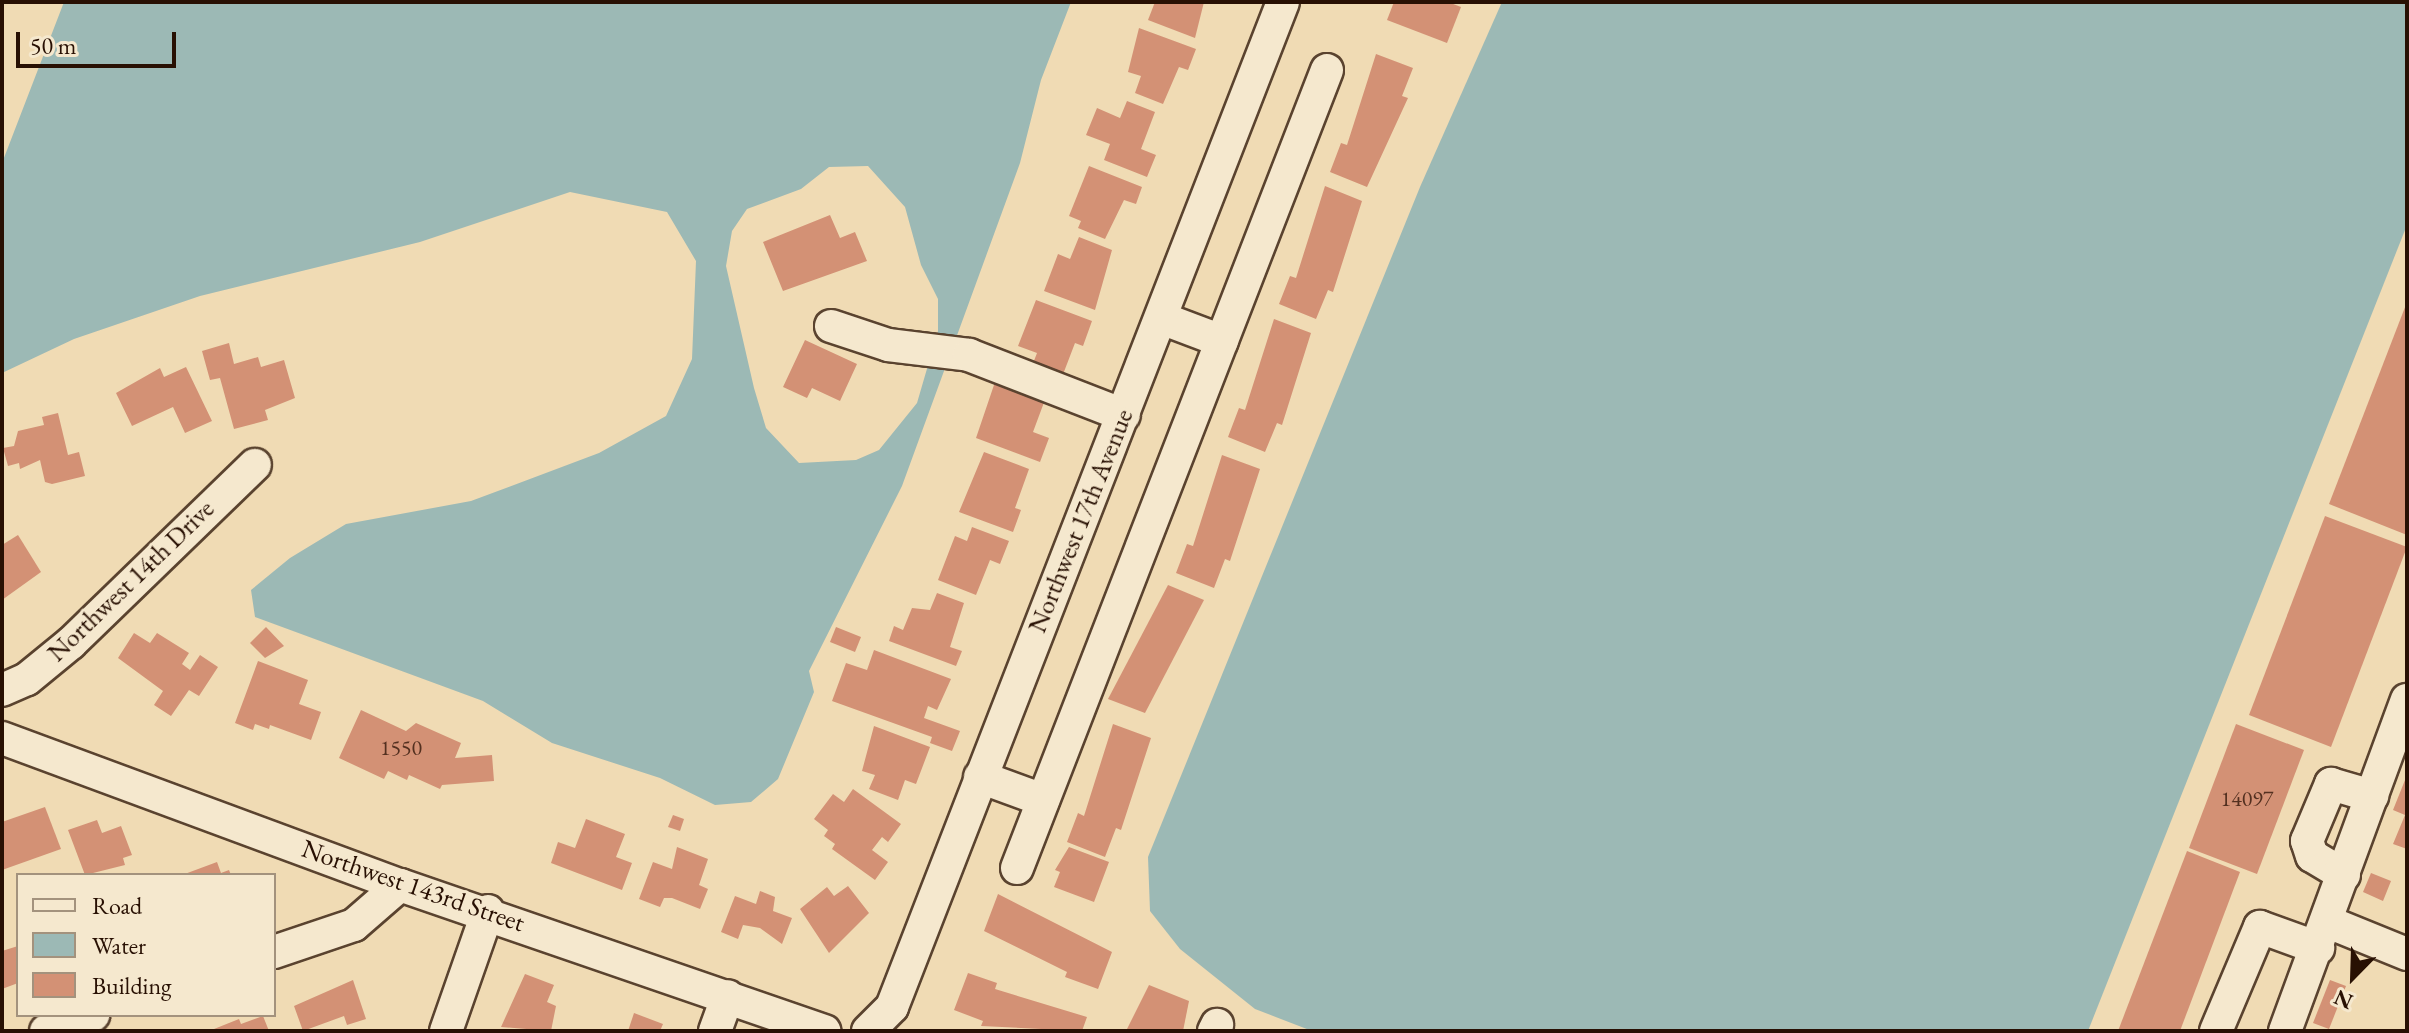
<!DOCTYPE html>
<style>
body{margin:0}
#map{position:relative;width:2409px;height:1033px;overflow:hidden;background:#f0dbb4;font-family:"EB Garamond",serif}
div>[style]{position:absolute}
.water>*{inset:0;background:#9cb9b5}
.building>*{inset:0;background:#d39175}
.roads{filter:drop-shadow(2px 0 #5a432f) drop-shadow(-2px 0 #5a432f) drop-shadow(0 2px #5a432f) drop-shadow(0 -2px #5a432f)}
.minor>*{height:32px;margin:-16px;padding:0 16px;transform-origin:16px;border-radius:16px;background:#f5e8ce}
span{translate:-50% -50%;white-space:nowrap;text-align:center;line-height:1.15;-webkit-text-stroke:6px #f5e8ce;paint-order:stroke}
.number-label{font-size:22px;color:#533020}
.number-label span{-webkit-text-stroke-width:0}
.street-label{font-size:26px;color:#281003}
.frame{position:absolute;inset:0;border:4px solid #281003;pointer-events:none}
.legend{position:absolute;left:16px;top:873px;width:260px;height:144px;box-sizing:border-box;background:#f5e8ce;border:2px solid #a3927d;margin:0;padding:10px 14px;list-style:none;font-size:24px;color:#281003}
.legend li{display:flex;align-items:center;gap:16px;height:40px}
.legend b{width:40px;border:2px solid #a3927d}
.north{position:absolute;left:2313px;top:937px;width:80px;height:80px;-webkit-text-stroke:6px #f5e8ce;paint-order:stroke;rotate:203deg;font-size:22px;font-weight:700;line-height:32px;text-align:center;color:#281003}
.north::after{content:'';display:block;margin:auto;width:28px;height:36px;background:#281003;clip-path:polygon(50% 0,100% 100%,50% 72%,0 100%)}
.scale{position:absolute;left:16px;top:32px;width:160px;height:36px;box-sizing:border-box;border:4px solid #281003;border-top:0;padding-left:10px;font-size:24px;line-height:28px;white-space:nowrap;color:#281003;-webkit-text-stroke:6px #f5e8ce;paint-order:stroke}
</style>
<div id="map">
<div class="water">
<i style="clip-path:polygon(evenodd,64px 2px,1071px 2px,1041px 80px,1020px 163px,902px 486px,809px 671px,814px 692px,778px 779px,751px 802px,715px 805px,660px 778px,552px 743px,483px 701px,255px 617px,251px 590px,290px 558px,346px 524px,471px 501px,599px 453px,666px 416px,692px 359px,696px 261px,667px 212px,570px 192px,420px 242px,200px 296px,74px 339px,2px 373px,2px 163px,64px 2px,868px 166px,905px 207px,921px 265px,938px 299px,938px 331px,917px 403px,879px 450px,856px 460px,799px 463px,766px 428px,754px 388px,726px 266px,732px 231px,747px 209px,801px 189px,829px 167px,868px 166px)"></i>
<i style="clip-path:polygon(1502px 2px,2407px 2px,2407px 225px,2088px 1031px,1312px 1031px,1255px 1009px,1180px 949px,1150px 911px,1148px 857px,1420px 187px)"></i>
</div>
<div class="building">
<i style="clip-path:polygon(1155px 2px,1204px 2px,1195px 38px,1148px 20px)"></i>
<i style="clip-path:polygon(1394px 2px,1448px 2px,1461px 7px,1447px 43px,1387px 20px)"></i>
<i style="clip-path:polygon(1139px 28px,1196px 49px,1188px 70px,1179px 67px,1163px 104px,1135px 93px,1141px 76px,1128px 72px)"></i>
<i style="clip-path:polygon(1376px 54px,1413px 68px,1402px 96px,1408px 98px,1367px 187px,1330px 172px,1341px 143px,1347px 145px)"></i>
<i style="clip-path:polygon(1127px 101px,1155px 112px,1141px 149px,1156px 155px,1147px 177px,1104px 160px,1110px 144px,1086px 135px,1097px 108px,1120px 118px)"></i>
<i style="clip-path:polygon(1089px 166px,1142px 187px,1136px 204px,1124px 200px,1105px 239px,1078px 228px,1081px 221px,1069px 216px)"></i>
<i style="clip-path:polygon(1325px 186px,1362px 201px,1333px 292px,1328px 290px,1316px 319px,1279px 304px,1290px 276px,1296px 278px)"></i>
<i style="clip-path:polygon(830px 215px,840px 238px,855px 232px,867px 261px,783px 291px,763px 242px)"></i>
<i style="clip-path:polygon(1079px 237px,1112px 250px,1095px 310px,1044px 291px,1058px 254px,1070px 259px)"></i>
<i style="clip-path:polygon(1036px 300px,1092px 321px,1083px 346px,1075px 343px,1062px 377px,1032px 366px,1037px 353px,1018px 346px)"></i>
<i style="clip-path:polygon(2407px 302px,2407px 535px,2329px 504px)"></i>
<i style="clip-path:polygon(1274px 319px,1311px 333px,1282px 425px,1277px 423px,1265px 452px,1228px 437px,1239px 408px,1245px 410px)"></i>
<i style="clip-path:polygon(805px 340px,857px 364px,840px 401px,812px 388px,807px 398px,783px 387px)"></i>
<i style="clip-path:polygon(229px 343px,234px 364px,258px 357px,261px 367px,284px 360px,295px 398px,265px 410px,268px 420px,234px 429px,220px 378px,210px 380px,202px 351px)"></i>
<i style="clip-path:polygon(186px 367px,212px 421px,185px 433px,173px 407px,132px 426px,116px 393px,160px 368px,164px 377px)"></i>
<i style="clip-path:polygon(995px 382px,1046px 397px,1033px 432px,1049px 438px,1040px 462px,976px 438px)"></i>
<i style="clip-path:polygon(58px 413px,68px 455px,79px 452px,85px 476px,52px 484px,45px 482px,40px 460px,20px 469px,19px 463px,8px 466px,3px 448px,14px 446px,18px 431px,44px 425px,42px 417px)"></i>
<i style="clip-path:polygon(984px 452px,1029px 469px,1015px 508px,1021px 510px,1013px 532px,959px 512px)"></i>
<i style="clip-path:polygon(1222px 455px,1260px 469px,1230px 561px,1225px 559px,1214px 588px,1176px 573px,1187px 544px,1193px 546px)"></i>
<i style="clip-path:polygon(2325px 516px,2407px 547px,2331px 747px,2249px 715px)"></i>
<i style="clip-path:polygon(972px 527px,1009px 541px,1000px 564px,990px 560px,976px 595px,938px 580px,955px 536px,967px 541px)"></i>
<i style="clip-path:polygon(18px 535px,41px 572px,2px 600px,2px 545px)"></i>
<i style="clip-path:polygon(1168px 585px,1204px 600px,1145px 713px,1108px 699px)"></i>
<i style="clip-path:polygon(937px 593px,964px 603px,950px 647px,962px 651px,956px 666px,889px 641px,894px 626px,903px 630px,912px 608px,930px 610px)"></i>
<i style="clip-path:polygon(266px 627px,284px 646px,265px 658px,250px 643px)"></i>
<i style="clip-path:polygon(836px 627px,861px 637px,855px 652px,830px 642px)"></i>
<i style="clip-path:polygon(134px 633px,150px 643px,157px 633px,189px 653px,182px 664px,190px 670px,200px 655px,218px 667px,199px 696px,189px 690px,171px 716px,154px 705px,163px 691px,118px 658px)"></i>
<i style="clip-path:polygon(874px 650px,951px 679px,937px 710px,928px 706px,924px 718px,960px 731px,952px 751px,930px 743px,932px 737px,832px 701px,846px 663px,867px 670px)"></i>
<i style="clip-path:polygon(258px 661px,308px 680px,299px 704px,321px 712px,311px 740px,270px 725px,269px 729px,255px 724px,253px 730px,235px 723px)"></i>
<i style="clip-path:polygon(361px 710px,406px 731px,416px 723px,461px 743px,455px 758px,492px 755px,494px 781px,442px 785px,440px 789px,409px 775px,407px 780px,388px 771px,384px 779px,339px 758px)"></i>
<i style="clip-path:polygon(1113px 724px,1151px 738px,1121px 830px,1116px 828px,1105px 857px,1067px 842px,1078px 813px,1084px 816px)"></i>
<i style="clip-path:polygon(2236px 724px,2304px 750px,2257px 874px,2189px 848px)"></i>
<i style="clip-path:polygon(874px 726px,930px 747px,916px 784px,905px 780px,898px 800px,869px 789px,875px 775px,862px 771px)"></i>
<i style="clip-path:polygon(2407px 775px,2407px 849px,2393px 844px,2405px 815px,2393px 810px)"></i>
<i style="clip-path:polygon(853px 789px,901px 824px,888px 842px,882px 837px,872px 850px,888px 862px,875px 880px,832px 849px,835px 844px,824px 836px,828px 830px,814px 819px,833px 794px,844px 802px)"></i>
<i style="clip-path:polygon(45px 807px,61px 849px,2px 870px,2px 822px)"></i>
<i style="clip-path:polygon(673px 815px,684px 819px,680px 831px,668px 827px)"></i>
<i style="clip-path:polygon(586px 819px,625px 834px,616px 857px,632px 863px,622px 890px,551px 863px,558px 842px,575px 848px)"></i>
<i style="clip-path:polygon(97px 820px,102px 833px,121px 826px,132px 855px,123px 858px,125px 865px,85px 875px,68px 830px)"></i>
<i style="clip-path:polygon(677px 847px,708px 859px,699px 885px,708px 889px,700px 909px,672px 898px,664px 898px,660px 907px,639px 899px,653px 862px,672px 869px)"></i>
<i style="clip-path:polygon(1069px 847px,1109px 862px,1094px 902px,1054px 887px,1060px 872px,1055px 870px)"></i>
<i style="clip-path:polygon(2187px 851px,2240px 872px,2180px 1031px,2118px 1031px)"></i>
<i style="clip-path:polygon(217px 862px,221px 873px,229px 870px,231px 875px,182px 875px)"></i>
<i style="clip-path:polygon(2371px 873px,2391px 881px,2383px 901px,2363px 892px)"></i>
<i style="clip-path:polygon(848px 886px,869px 913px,829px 953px,800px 909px,827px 887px,834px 896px)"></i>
<i style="clip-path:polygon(760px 891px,775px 897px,773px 911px,792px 918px,782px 944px,760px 928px,743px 925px,738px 939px,721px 932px,735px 896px,756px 904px)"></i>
<i style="clip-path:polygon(998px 894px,1112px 952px,1098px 989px,1065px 977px,1067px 972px,984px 931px)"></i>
<i style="clip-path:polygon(18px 946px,18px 983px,2px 989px,2px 951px)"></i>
<i style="clip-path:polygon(968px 973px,997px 983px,995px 989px,1087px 1017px,1082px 1031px,981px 1026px,983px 1021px,954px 1010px)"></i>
<i style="clip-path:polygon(525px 974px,554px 985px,547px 1002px,556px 1006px,551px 1031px,501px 1027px)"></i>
<i style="clip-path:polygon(353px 980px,366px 1019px,347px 1025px,344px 1016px,303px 1031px,294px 1006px)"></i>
<i style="clip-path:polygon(2330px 980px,2346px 986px,2329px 1029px,2313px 1023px)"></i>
<i style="clip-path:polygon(1149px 985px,1189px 1001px,1183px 1031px,1126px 1031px)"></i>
<i style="clip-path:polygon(634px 1013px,663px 1024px,660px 1031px,628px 1031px)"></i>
<i style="clip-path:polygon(263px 1016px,269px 1031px,209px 1031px,239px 1019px,241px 1024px)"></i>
</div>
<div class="roads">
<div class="minor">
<i style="left:1161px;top:318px;width:65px;rotate:20.7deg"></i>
<i style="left:831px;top:326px;width:60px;rotate:18.4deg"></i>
<i style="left:888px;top:345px;width:82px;rotate:7deg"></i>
<i style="left:969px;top:355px;width:166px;rotate:21.2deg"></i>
<i style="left:2px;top:690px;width:27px;rotate:-24deg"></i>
<i style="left:27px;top:679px;width:57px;rotate:-39.3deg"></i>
<i style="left:71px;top:643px;width:256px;rotate:-44.1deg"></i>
<i style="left:2px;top:738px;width:424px;rotate:20.3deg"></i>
<i style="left:400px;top:885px;width:449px;rotate:19deg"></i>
<i style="left:980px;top:777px;width:67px;rotate:20.1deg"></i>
<i style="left:1017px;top:868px;width:856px;rotate:-68.77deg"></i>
<i style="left:2344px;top:875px;width:37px;rotate:-149deg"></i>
<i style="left:2312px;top:856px;width:16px;rotate:-108deg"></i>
<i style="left:2307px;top:841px;width:62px;rotate:-67.2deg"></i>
<i style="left:2331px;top:784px;width:43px;rotate:16.3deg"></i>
<i style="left:2328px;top:922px;width:85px;rotate:22.1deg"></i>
<i style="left:274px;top:952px;width:84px;rotate:-18.6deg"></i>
<i style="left:354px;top:925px;width:61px;rotate:-41deg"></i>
<i style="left:46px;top:1031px;width:50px;rotate:-18.8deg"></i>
<i style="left:446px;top:1031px;width:127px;rotate:-70.7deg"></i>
<i style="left:715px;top:1031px;width:37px;rotate:-70deg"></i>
<i style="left:868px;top:1031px;width:34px;rotate:-45deg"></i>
<i style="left:892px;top:1007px;width:1078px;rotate:-68.74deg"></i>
<i style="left:1214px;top:1031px;width:7px;rotate:-63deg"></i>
<i style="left:2216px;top:1031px;width:113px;rotate:-67.1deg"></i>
<i style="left:2260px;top:927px;width:62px;rotate:19.9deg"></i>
<i style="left:2285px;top:1031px;width:353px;rotate:-69.8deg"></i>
</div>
</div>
<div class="number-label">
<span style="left:401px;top:748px">1550</span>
<span style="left:2247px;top:799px">14097</span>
</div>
<div class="street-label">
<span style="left:1081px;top:521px;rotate:-68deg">Northwest 17th Avenue</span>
<span style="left:131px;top:581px;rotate:-44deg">Northwest 14th Drive</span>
<span style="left:413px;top:886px;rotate:19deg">Northwest 143rd Street</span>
</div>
<div class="frame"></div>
<ul class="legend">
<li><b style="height:10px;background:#f5e8ce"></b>Road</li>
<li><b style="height:22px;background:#9cb9b5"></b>Water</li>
<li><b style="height:22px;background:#d39175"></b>Building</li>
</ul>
<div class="north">N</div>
<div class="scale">50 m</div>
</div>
